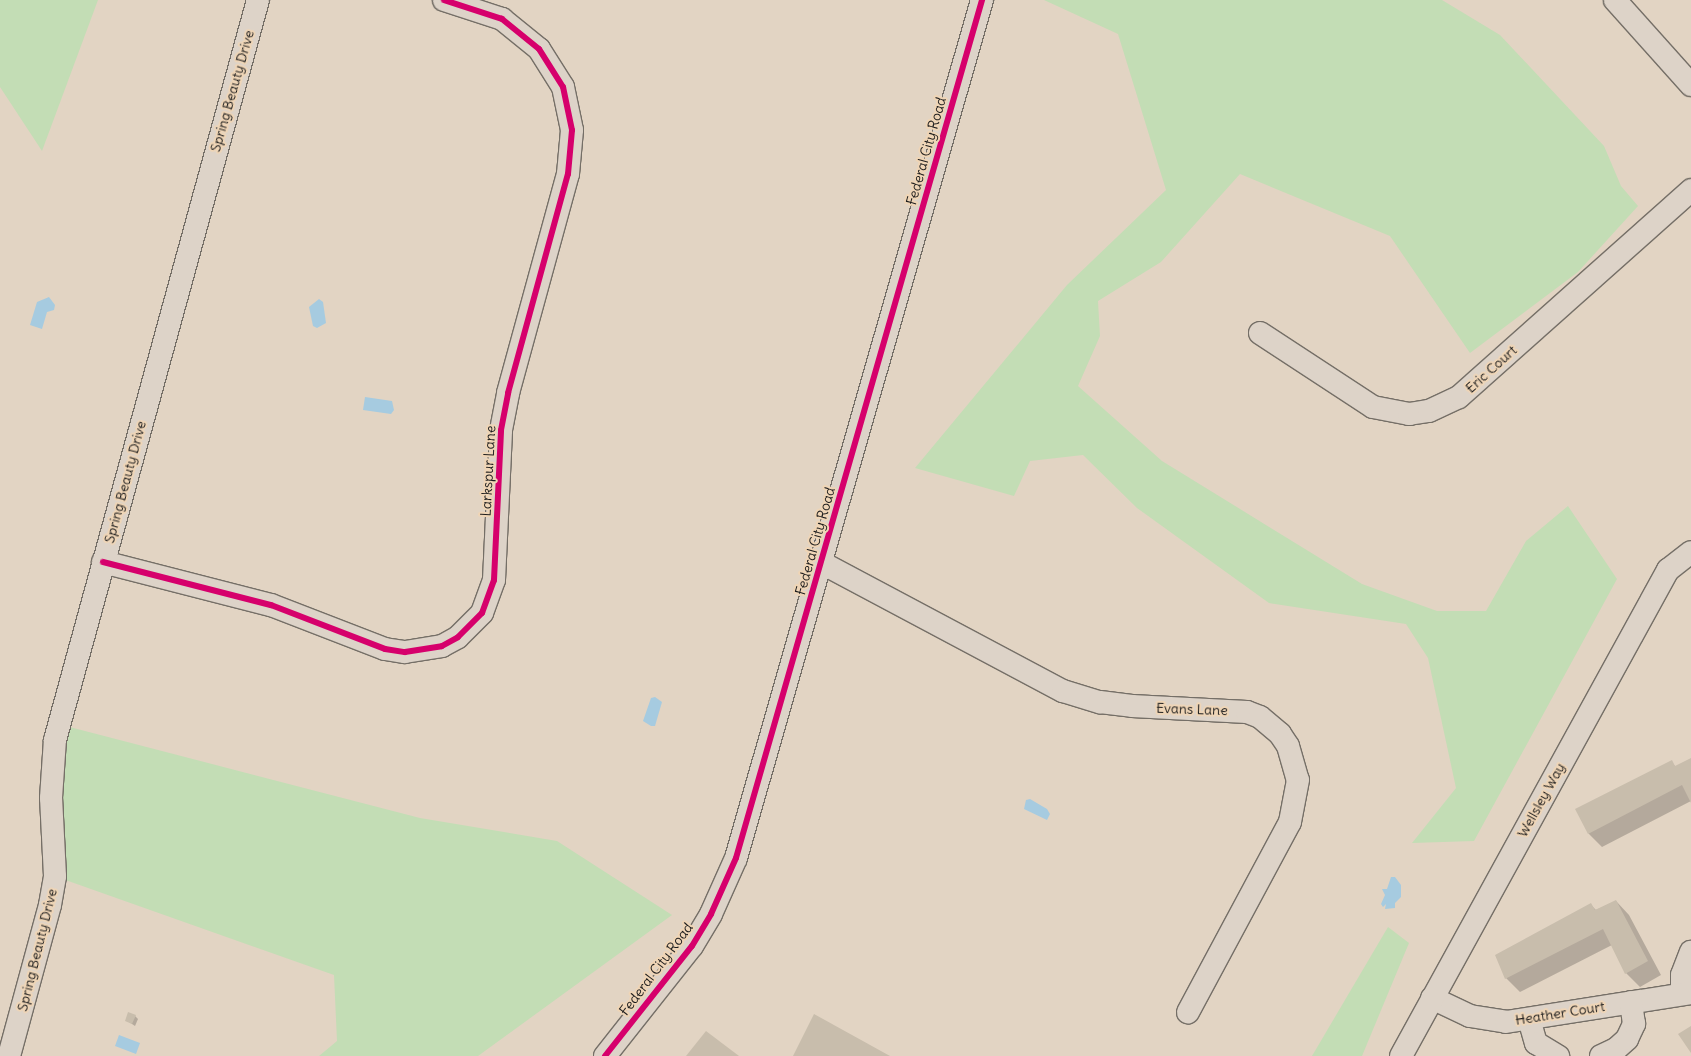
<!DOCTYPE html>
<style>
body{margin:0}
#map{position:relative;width:1691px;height:1056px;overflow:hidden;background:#e2d4c3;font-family:Delius,sans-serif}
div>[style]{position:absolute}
.green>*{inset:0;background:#c3ddb5}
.water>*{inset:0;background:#a6cbe0}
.shadow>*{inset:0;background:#0003}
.building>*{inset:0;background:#c8bdac}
.roads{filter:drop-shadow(1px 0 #756f67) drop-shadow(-1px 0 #756f67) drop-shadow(0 1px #756f67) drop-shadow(0 -1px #756f67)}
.minor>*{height:22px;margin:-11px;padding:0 11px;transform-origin:11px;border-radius:11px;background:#ddd3c8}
.cycleway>*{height:6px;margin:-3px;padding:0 3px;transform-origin:3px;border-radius:3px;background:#d6006c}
span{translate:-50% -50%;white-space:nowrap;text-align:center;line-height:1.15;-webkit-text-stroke:4px #efd5b6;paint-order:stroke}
.street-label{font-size:14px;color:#1c1c1c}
</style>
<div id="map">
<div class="green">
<i style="clip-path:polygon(0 0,98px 0,42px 151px,0 87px)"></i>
<i style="clip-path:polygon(1044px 0,1442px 0,1500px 35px,1604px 146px,1621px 186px,1638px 206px,1578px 272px,1470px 353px,1390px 236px,1240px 174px,1161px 262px,1098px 301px,1100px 336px,1078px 386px,1162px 461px,1362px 584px,1437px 611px,1486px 611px,1526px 541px,1568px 506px,1617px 579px,1474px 841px,1412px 843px,1456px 788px,1428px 658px,1406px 624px,1269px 603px,1137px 508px,1083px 455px,1030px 461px,1014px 496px,915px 468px,1067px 285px,1166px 190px,1118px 34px)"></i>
<i style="clip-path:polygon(58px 724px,420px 818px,557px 841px,672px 915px,478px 1056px,319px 1056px,337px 1041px,334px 975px,57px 877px)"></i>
<i style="clip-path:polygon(1388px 927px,1409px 943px,1362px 1056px,1312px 1056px)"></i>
</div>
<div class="water">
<i style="clip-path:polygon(49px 297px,55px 305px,54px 310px,47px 312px,42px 329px,30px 325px,37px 302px)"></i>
<i style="clip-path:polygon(319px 299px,323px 302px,326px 323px,317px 328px,313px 326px,309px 307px)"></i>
<i style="clip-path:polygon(365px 397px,392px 401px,394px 410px,391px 414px,363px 410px)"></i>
<i style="clip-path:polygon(655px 697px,662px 702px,655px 726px,651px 726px,643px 721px,651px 698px)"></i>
<i style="clip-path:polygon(1030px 799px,1047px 809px,1050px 814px,1047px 820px,1024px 809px,1026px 800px)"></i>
<i style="clip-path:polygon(1391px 877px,1395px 877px,1401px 885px,1401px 897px,1395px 903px,1395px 908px,1385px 909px,1386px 904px,1383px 907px,1381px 904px,1385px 895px,1382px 889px,1387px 889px)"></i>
<i style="clip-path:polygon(119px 1035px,140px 1043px,136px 1054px,115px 1046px)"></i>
</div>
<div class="shadow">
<i style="clip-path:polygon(1691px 760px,1691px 801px,1602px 847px,1589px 834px,1577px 810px,1671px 762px,1676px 767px)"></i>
<i style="clip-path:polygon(1616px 901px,1629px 915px,1661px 975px,1640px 987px,1626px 973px,1612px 945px,1520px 992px,1506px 978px,1496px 956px,1591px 905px,1596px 910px)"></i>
<i style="clip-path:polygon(135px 1016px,138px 1019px,135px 1026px,126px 1020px)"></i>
</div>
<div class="building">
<i style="clip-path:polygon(1691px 758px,1691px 803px,1682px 785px,1588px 834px,1575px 809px,1672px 760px,1675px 766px)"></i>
<i style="clip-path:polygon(1616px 900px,1648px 961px,1625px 974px,1603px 929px,1505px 979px,1495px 955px,1591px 903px,1595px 910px)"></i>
<i style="clip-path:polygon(128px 1012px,136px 1015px,132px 1024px,125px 1021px)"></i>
<i style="clip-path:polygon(814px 1014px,890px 1056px,793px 1056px)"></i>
<i style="clip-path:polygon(1691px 1026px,1691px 1053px,1678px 1034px)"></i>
<i style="clip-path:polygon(706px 1031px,739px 1056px,686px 1056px)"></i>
</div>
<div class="roads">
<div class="minor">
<i style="left:1615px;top:0;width:114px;rotate:48.2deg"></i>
<i style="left:1260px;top:333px;width:135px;rotate:33.2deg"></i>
<i style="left:1373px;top:407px;width:37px;rotate:11deg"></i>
<i style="left:1409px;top:414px;width:20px;rotate:-9deg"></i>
<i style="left:1429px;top:411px;width:33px;rotate:-25deg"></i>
<i style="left:1459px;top:397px;width:311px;rotate:-41.7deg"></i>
<i style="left:103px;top:562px;width:173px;rotate:14.4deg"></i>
<i style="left:271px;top:605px;width:122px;rotate:21.1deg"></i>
<i style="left:385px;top:649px;width:20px;rotate:9deg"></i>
<i style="left:405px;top:652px;width:37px;rotate:-9deg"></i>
<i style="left:442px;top:646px;width:18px;rotate:-29deg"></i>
<i style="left:458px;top:637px;width:34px;rotate:-45deg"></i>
<i style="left:482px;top:613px;width:35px;rotate:-70deg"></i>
<i style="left:494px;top:580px;width:150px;rotate:-87.3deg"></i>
<i style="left:501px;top:430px;width:38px;rotate:-79deg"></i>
<i style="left:508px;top:393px;width:227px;rotate:-74.7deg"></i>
<i style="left:568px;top:174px;width:44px;rotate:-84.8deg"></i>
<i style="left:572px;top:130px;width:44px;rotate:-101.8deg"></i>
<i style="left:563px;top:87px;width:45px;rotate:-122.3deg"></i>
<i style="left:539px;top:49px;width:48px;rotate:-141deg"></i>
<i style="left:502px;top:19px;width:61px;rotate:-161.9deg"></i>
<i style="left:822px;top:563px;width:273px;rotate:28deg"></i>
<i style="left:1063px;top:691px;width:39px;rotate:17deg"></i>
<i style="left:1100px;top:702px;width:32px;rotate:7deg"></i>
<i style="left:1132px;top:706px;width:115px;rotate:3deg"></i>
<i style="left:1247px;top:712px;width:14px;rotate:21deg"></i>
<i style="left:1260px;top:717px;width:26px;rotate:40deg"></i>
<i style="left:1280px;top:734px;width:14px;rotate:56deg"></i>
<i style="left:1288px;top:746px;width:35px;rotate:74deg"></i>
<i style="left:1298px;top:780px;width:43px;rotate:100.8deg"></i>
<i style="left:1290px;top:822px;width:216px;rotate:118.2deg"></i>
<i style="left:1682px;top:994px;width:19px;rotate:-90deg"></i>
<i style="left:1682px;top:975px;width:25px;rotate:-69deg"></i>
<i style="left:1432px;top:998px;width:42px;rotate:25.3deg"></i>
<i style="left:1470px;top:1016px;width:36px;rotate:9deg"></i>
<i style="left:1506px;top:1022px;width:187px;rotate:-8.9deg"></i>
<i style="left:1529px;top:1019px;width:25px;rotate:74deg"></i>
<i style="left:1536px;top:1043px;width:26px;rotate:31deg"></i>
<i style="left:9px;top:1056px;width:156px;rotate:-74.8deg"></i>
<i style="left:50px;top:905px;width:29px;rotate:-80deg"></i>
<i style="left:55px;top:876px;width:78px;rotate:-92.9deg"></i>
<i style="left:51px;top:798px;width:58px;rotate:-86.1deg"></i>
<i style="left:55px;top:740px;width:767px;rotate:-74.66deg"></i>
<i style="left:605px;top:1056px;width:140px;rotate:-51.7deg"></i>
<i style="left:692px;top:946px;width:37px;rotate:-59deg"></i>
<i style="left:711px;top:914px;width:61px;rotate:-65.9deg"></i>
<i style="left:736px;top:858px;width:893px;rotate:-74deg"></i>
<i style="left:1401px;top:1056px;width:555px;rotate:-61.22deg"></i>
<i style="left:1668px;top:570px;width:29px;rotate:-38deg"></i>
<i style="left:1601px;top:1056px;width:17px;rotate:-25deg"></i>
<i style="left:1616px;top:1049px;width:15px;rotate:-42deg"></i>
<i style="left:1627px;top:1039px;width:17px;rotate:-65deg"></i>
<i style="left:1634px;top:1024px;width:22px;rotate:-98deg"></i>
</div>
</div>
<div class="cycleway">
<i style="left:103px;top:562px;width:173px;rotate:14.4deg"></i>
<i style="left:271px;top:605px;width:122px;rotate:21.1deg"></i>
<i style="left:385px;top:649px;width:20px;rotate:9deg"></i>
<i style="left:405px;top:652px;width:37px;rotate:-9deg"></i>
<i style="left:442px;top:646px;width:18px;rotate:-29deg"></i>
<i style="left:458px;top:637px;width:34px;rotate:-45deg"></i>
<i style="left:482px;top:613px;width:35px;rotate:-70deg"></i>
<i style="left:494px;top:580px;width:150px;rotate:-87.3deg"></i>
<i style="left:501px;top:430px;width:38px;rotate:-79deg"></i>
<i style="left:508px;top:393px;width:227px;rotate:-74.7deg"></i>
<i style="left:568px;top:174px;width:44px;rotate:-84.8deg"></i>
<i style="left:572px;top:130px;width:44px;rotate:-101.8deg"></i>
<i style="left:563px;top:87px;width:45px;rotate:-122.3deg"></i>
<i style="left:539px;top:49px;width:48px;rotate:-141deg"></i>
<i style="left:502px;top:19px;width:61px;rotate:-161.9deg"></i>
<i style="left:605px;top:1056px;width:140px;rotate:-51.7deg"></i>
<i style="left:692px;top:946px;width:37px;rotate:-59deg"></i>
<i style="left:711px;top:914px;width:61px;rotate:-65.9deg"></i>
<i style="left:736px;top:858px;width:893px;rotate:-74deg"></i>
</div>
<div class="street-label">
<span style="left:232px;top:91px;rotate:-74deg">Spring Beauty Drive</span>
<span style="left:926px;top:151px;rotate:-74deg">Federal City Road</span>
<span style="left:1491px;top:369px;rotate:-42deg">Eric Court</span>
<span style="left:488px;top:471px;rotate:-87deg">Larkspur Lane</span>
<span style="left:125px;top:482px;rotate:-75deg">Spring Beauty Drive</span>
<span style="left:815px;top:541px;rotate:-74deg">Federal City Road</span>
<span style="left:1192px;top:709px;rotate:2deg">Evans Lane</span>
<span style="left:1541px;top:800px;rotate:-61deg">Wellsley Way</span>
<span style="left:37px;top:950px;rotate:-76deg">Spring Beauty Drive</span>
<span style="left:656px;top:969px;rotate:-53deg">Federal City Road</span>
<span style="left:1560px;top:1013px;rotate:-9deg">Heather Court</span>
</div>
</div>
